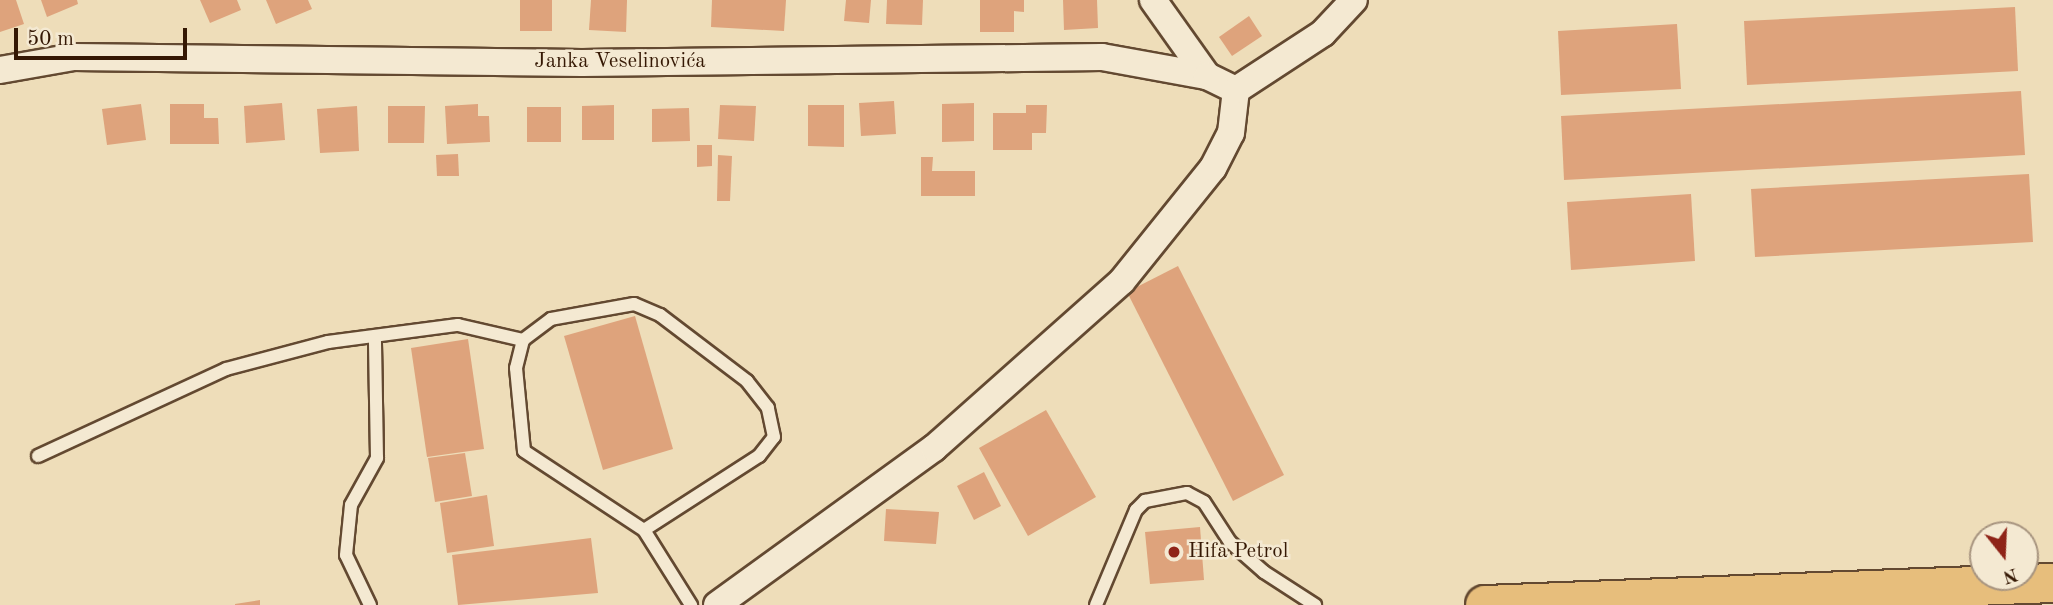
<!DOCTYPE html>
<meta charset="utf-8">
<style>
body{margin:0}
#map{position:relative;width:2053px;height:605px;overflow:hidden;background:#eeddb9;font-family:"Old Standard TT",serif}
div>[style]{position:absolute}
.building>*{inset:0;background:#dea37c}
.roads{filter:drop-shadow(2px 0 #634931) drop-shadow(-2px 0 #634931) drop-shadow(0 2px #634931) drop-shadow(0 -2px #634931)}
.service>*{height:12px;margin:-6px;padding:0 6px;transform-origin:6px;border-radius:6px;background:#f4e9d2}
.minor>*{height:26px;margin:-13px;padding:0 13px;transform-origin:13px;border-radius:13px;background:#f4e9d2}
.primary>*{height:38px;margin:-19px;padding:0 19px;transform-origin:19px;border-radius:19px;background:#e7be7c}
.dots>*{width:19px;height:19px;translate:-50% -50%;box-sizing:border-box;border:4px solid #f4e9d2;border-radius:50%}
span{translate:-50% -50%;white-space:nowrap;text-align:center;line-height:1.15;-webkit-text-stroke:5px #f4e9d2;paint-order:stroke}
.street-label{font-size:21px;color:#351804}
.poi-label{font-size:21px;color:#351804}
.left{translate:0 -50%;text-align:left}
.north{position:absolute;left:1969px;top:521px;width:70px;height:70px;box-sizing:border-box;background:#f4e9d2;border:2px solid #a89580;border-radius:50%;rotate:162deg;font-size:19px;font-weight:700;line-height:28px;text-align:center;color:#351804}
.north::after{content:'';display:block;margin:auto;width:24px;height:32px;background:#8f2418;clip-path:polygon(50% 0,100% 100%,50% 72%,0 100%)}
.scale{position:absolute;left:14px;top:28px;width:173px;height:32px;box-sizing:border-box;border:4px solid #351804;border-top:0;padding-left:9px;font-size:21px;line-height:24px;white-space:nowrap;color:#351804;-webkit-text-stroke:5px #f4e9d2;paint-order:stroke}
</style>
<div id="map">
<div class="building">
<i style="clip-path:polygon(0 0,16px 0,24px 24px,0 32px)"></i>
<i style="clip-path:polygon(41px 0,77px 0,78px 4px,47px 17px)"></i>
<i style="clip-path:polygon(200px 0,237px 0,241px 10px,210px 23px)"></i>
<i style="clip-path:polygon(266px 0,308px 0,312px 9px,276px 24px)"></i>
<i style="clip-path:polygon(520px 0,552px 0,552px 31px,520px 31px)"></i>
<i style="clip-path:polygon(591px 0,627px 0,626px 32px,589px 30px)"></i>
<i style="clip-path:polygon(712px 0,786px 0,784px 31px,711px 27px)"></i>
<i style="clip-path:polygon(846px 0,871px 0,869px 23px,844px 21px)"></i>
<i style="clip-path:polygon(887px 0,923px 0,922px 25px,886px 24px)"></i>
<i style="clip-path:polygon(980px 0,1024px 0,1024px 12px,1014px 11px,1014px 32px,980px 32px)"></i>
<i style="clip-path:polygon(1063px 0,1097px 0,1098px 28px,1064px 30px)"></i>
<i style="clip-path:polygon(2015px 7px,2018px 71px,1747px 85px,1744px 21px)"></i>
<i style="clip-path:polygon(1249px 16px,1262px 36px,1232px 56px,1219px 37px)"></i>
<i style="clip-path:polygon(1677px 24px,1681px 89px,1561px 95px,1558px 31px)"></i>
<i style="clip-path:polygon(2021px 91px,2025px 155px,1564px 180px,1561px 116px)"></i>
<i style="clip-path:polygon(894px 101px,896px 134px,861px 136px,859px 103px)"></i>
<i style="clip-path:polygon(282px 103px,285px 140px,246px 143px,244px 106px)"></i>
<i style="clip-path:polygon(974px 103px,974px 141px,942px 142px,942px 104px)"></i>
<i style="clip-path:polygon(141px 104px,146px 140px,107px 145px,102px 109px)"></i>
<i style="clip-path:polygon(170px 104px,204px 104px,204px 118px,218px 118px,219px 144px,170px 144px)"></i>
<i style="clip-path:polygon(478px 104px,478px 116px,489px 116px,490px 142px,447px 144px,445px 106px)"></i>
<i style="clip-path:polygon(614px 105px,614px 140px,582px 140px,582px 106px)"></i>
<i style="clip-path:polygon(720px 105px,756px 106px,754px 141px,718px 139px)"></i>
<i style="clip-path:polygon(808px 105px,844px 105px,844px 147px,808px 146px)"></i>
<i style="clip-path:polygon(1026px 105px,1047px 105px,1046px 133px,1032px 133px,1032px 150px,993px 150px,993px 113px,1026px 113px)"></i>
<i style="clip-path:polygon(357px 106px,359px 151px,320px 153px,317px 109px)"></i>
<i style="clip-path:polygon(388px 106px,425px 106px,424px 143px,388px 143px)"></i>
<i style="clip-path:polygon(527px 107px,561px 107px,561px 142px,527px 142px)"></i>
<i style="clip-path:polygon(689px 108px,690px 141px,652px 142px,652px 109px)"></i>
<i style="clip-path:polygon(697px 145px,712px 145px,712px 166px,697px 167px)"></i>
<i style="clip-path:polygon(458px 154px,459px 176px,437px 176px,436px 155px)"></i>
<i style="clip-path:polygon(718px 155px,732px 156px,730px 201px,717px 201px)"></i>
<i style="clip-path:polygon(921px 157px,933px 157px,932px 171px,975px 171px,975px 196px,921px 196px)"></i>
<i style="clip-path:polygon(2029px 174px,2033px 242px,1755px 257px,1751px 189px)"></i>
<i style="clip-path:polygon(1691px 194px,1695px 261px,1571px 270px,1567px 202px)"></i>
<i style="clip-path:polygon(1178px 266px,1284px 475px,1233px 501px,1127px 292px)"></i>
<i style="clip-path:polygon(635px 316px,673px 449px,603px 470px,564px 336px)"></i>
<i style="clip-path:polygon(468px 339px,484px 449px,427px 457px,411px 348px)"></i>
<i style="clip-path:polygon(1046px 410px,1096px 497px,1028px 536px,979px 448px)"></i>
<i style="clip-path:polygon(465px 453px,472px 496px,435px 502px,428px 458px)"></i>
<i style="clip-path:polygon(984px 472px,1001px 506px,974px 520px,957px 486px)"></i>
<i style="clip-path:polygon(487px 495px,494px 546px,447px 553px,440px 503px)"></i>
<i style="clip-path:polygon(886px 509px,939px 512px,936px 544px,884px 541px)"></i>
<i style="clip-path:polygon(1200px 527px,1204px 580px,1150px 584px,1145px 532px)"></i>
<i style="clip-path:polygon(591px 538px,598px 593px,458px 605px,452px 555px)"></i>
<i style="clip-path:polygon(260px 600px,260px 605px,235px 605px,235px 604px)"></i>
</div>
<div class="roads">
<div class="service">
<i style="left:38px;top:456px;width:207px;rotate:-24.8deg"></i>
<i style="left:226px;top:369px;width:106px;rotate:-14.8deg"></i>
<i style="left:328px;top:342px;width:131px;rotate:-7.5deg"></i>
<i style="left:458px;top:325px;width:67px;rotate:13deg"></i>
<i style="left:644px;top:530px;width:137px;rotate:-32.8deg"></i>
<i style="left:759px;top:456px;width:24px;rotate:-52deg"></i>
<i style="left:774px;top:437px;width:30px;rotate:-102deg"></i>
<i style="left:768px;top:408px;width:34px;rotate:-128deg"></i>
<i style="left:747px;top:381px;width:109px;rotate:-142.8deg"></i>
<i style="left:660px;top:315px;width:28px;rotate:-157deg"></i>
<i style="left:634px;top:304px;width:84px;rotate:169.8deg"></i>
<i style="left:551px;top:319px;width:35px;rotate:143deg"></i>
<i style="left:523px;top:340px;width:29px;rotate:104deg"></i>
<i style="left:516px;top:368px;width:83px;rotate:84.5deg"></i>
<i style="left:524px;top:451px;width:144px;rotate:33.4deg"></i>
<i style="left:644px;top:530px;width:89px;rotate:57.9deg"></i>
<i style="left:370px;top:605px;width:55px;rotate:-115.6deg"></i>
<i style="left:346px;top:555px;width:50px;rotate:-84.3deg"></i>
<i style="left:351px;top:505px;width:54px;rotate:-61deg"></i>
<i style="left:377px;top:458px;width:119px;rotate:-91deg"></i>
<i style="left:1096px;top:605px;width:103px;rotate:-67.2deg"></i>
<i style="left:1136px;top:510px;width:13px;rotate:-45deg"></i>
<i style="left:1145px;top:501px;width:43px;rotate:-10.8deg"></i>
<i style="left:1187px;top:493px;width:19px;rotate:28deg"></i>
<i style="left:1204px;top:502px;width:48px;rotate:57deg"></i>
<i style="left:1230px;top:542px;width:45px;rotate:41.4deg"></i>
<i style="left:1264px;top:572px;width:61px;rotate:32.9deg"></i>
</div>
<div class="minor">
<i style="left:1153px;top:0;width:93px;rotate:54.6deg"></i>
<i style="left:0;top:70px;width:75px;rotate:-10deg"></i>
<i style="left:74px;top:57px;width:508px;rotate:0.68deg"></i>
<i style="left:582px;top:63px;width:520px;rotate:-0.66deg"></i>
<i style="left:1102px;top:57px;width:107px;rotate:10.3deg"></i>
<i style="left:1207px;top:76px;width:32px;rotate:26deg"></i>
<i style="left:717px;top:605px;width:268px;rotate:-35.9deg"></i>
<i style="left:934px;top:448px;width:251px;rotate:-41.6deg"></i>
<i style="left:1122px;top:281px;width:145px;rotate:-51.2deg"></i>
<i style="left:1213px;top:168px;width:39px;rotate:-63deg"></i>
<i style="left:1231px;top:133px;width:43px;rotate:-83.4deg"></i>
<i style="left:1236px;top:90px;width:104px;rotate:-33.2deg"></i>
<i style="left:1323px;top:33px;width:45px;rotate:-46.8deg"></i>
</div>
<div class="primary">
<i style="left:1485px;top:605px;width:568px;rotate:-2.22deg"></i>
</div>
</div>
<div class="dots">
<i style="left:1174px;top:552px;background:#8f2418"></i>
</div>
<div class="street-label">
<span style="left:620px;top:62px">Janka Veselinovića</span>
</div>
<div class="poi-label">
<span class="left" style="left:1188px;top:552px">Hifa Petrol</span>
</div>
<div class="north">N</div>
<div class="scale">50 m</div>
</div>
